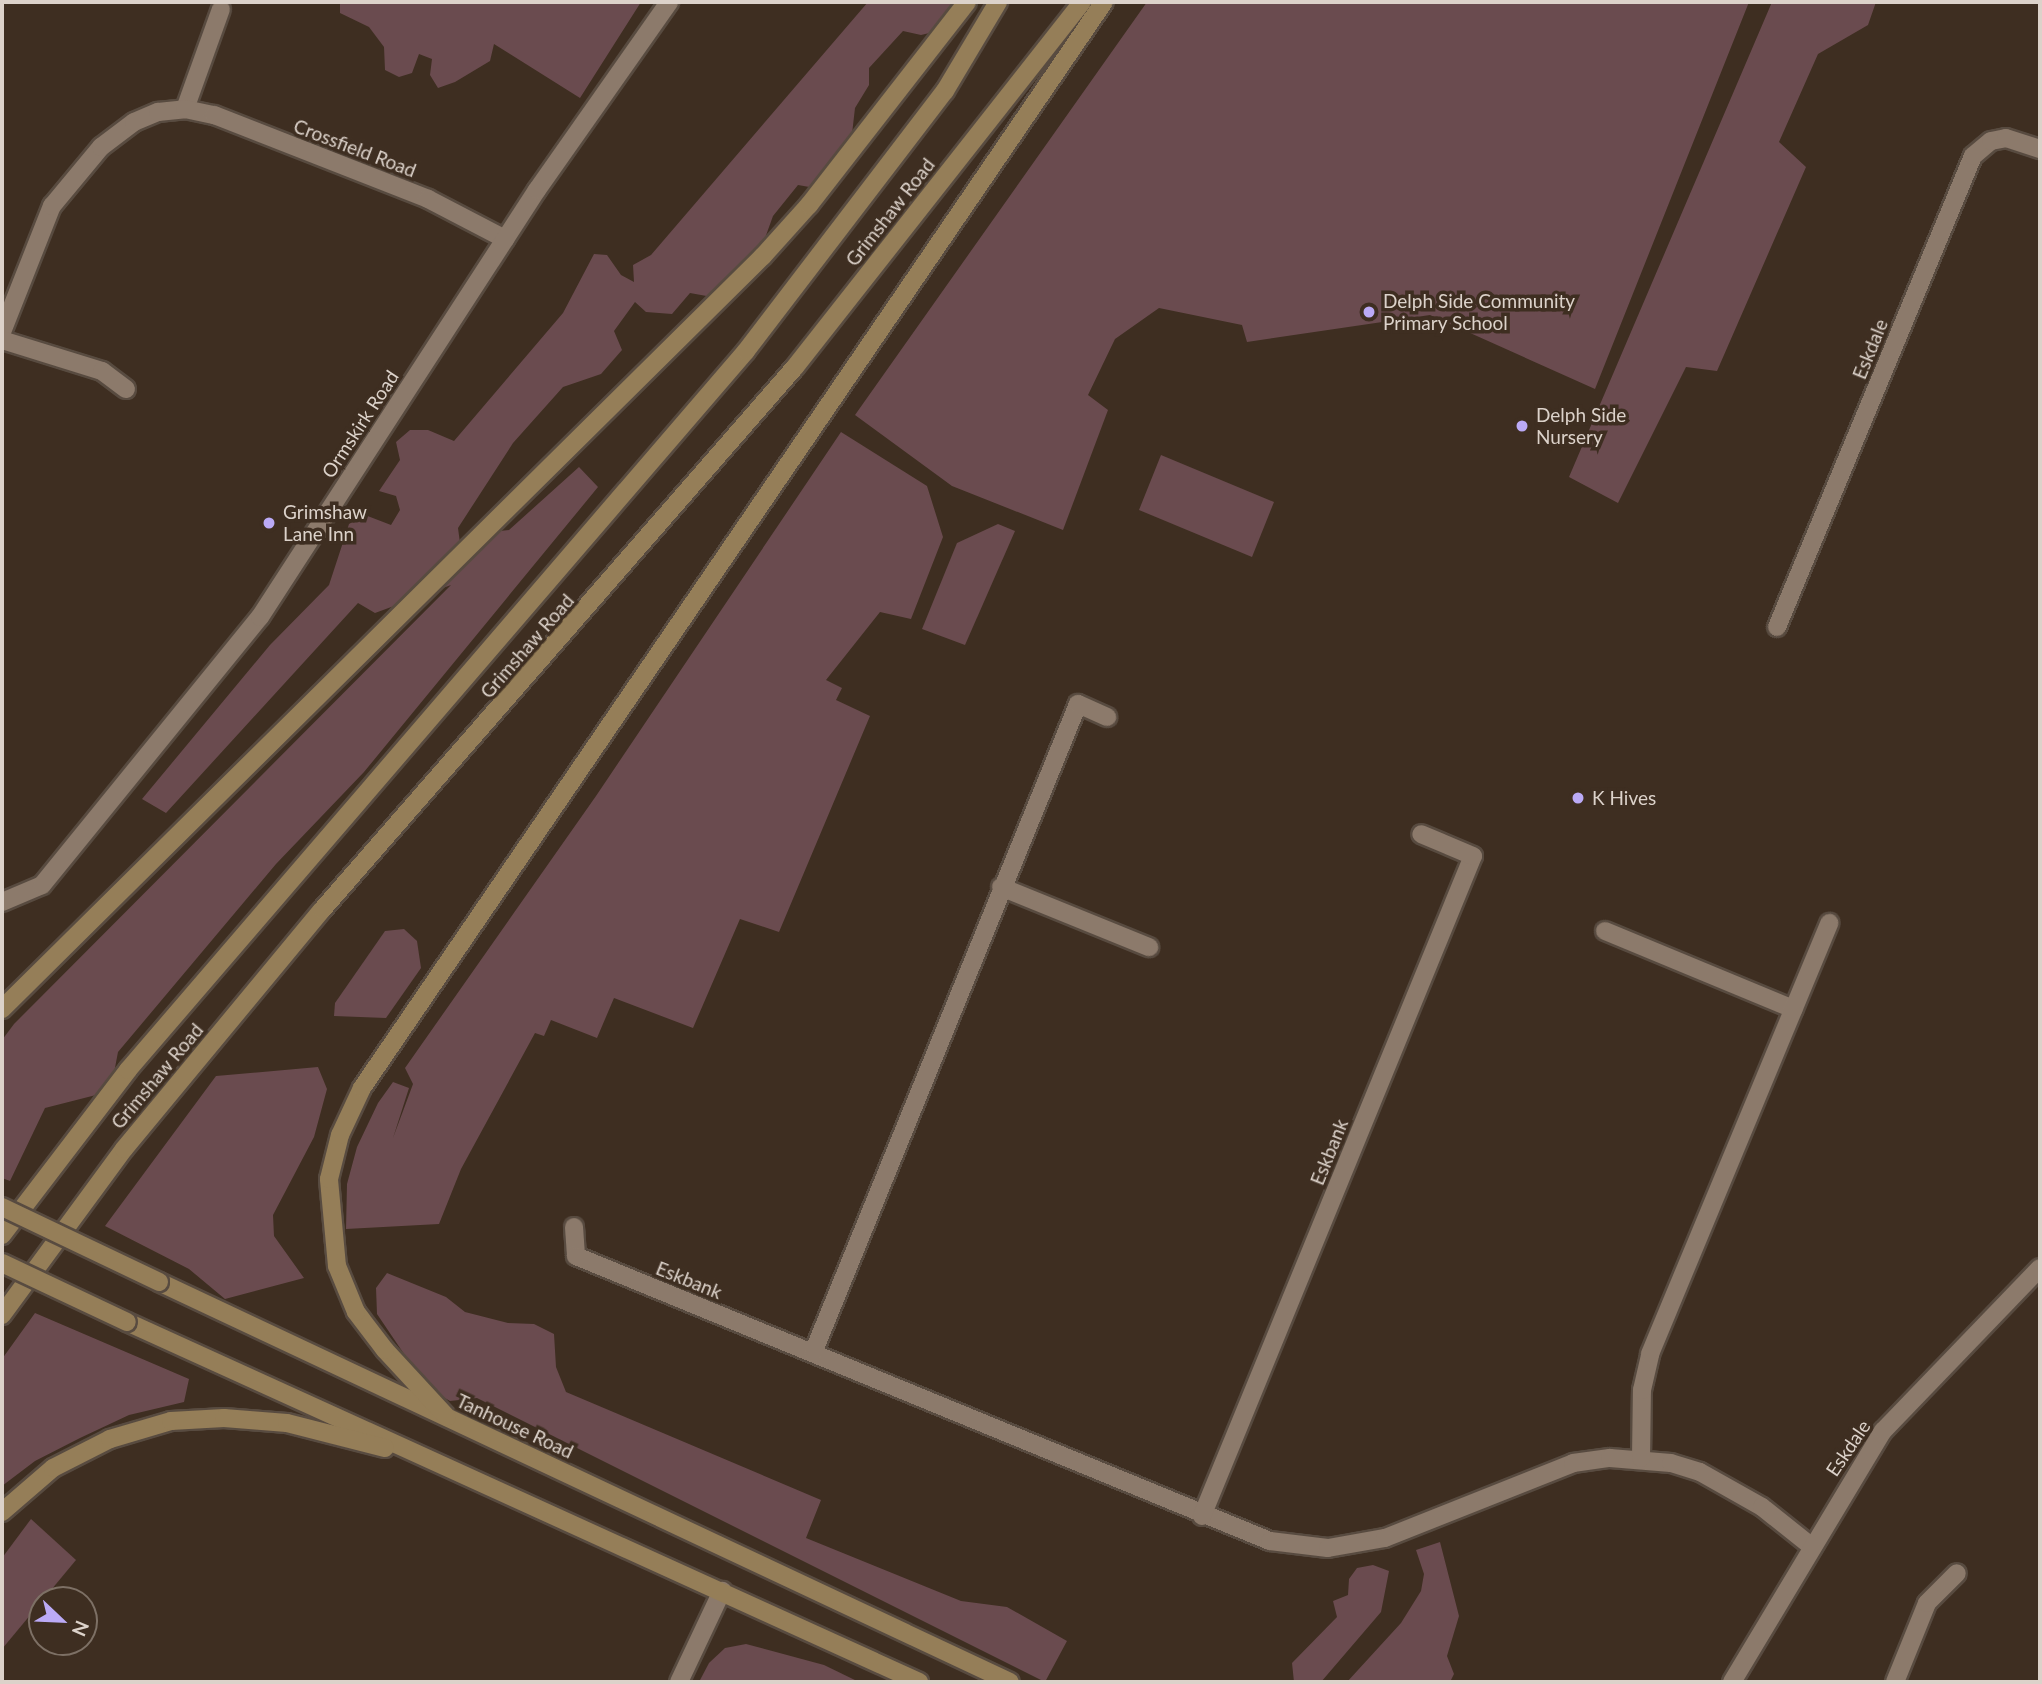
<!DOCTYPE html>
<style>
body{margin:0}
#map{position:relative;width:2042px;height:1684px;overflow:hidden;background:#3e2e21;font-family:Lato,sans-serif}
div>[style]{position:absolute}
.green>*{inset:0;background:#6a4b4f}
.roads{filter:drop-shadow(2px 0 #584b40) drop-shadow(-2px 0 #584b40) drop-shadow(0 2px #584b40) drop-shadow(0 -2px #584b40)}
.street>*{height:18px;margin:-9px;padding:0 9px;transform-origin:9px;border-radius:9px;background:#8c7a6b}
.secondary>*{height:18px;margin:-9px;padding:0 9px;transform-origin:9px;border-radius:9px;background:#957e58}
.bridges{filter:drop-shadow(2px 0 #584b40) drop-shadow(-2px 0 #584b40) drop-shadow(0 2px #584b40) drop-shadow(0 -2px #584b40)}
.secondary-bridge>*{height:18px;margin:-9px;padding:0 9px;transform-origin:9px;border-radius:9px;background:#957e58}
.dots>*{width:19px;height:19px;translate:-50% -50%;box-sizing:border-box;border:4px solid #3e2e21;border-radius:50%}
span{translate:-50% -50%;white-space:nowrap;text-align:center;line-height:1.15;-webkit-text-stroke:7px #3e2e21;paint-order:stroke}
.street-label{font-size:19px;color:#dcd2ca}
.poi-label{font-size:19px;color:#dcd2ca}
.left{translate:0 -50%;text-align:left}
.frame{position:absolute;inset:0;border:4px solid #dcd2ca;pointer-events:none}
.north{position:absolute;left:28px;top:1586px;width:70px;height:70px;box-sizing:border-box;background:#3e2e21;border:2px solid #7d7065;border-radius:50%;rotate:113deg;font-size:19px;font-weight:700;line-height:28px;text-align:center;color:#dcd2ca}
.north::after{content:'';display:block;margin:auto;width:24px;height:32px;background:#bbaaf6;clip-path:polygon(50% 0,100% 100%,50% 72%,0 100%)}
</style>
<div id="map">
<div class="green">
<i style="clip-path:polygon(340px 2px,641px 2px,580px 98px,494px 44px,490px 61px,455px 82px,438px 88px,430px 75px,432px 59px,419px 54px,412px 73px,399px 77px,385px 70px,384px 47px,369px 27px,340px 13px)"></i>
<i style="clip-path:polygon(868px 2px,962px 2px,942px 30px,921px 35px,903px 31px,869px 68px,869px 85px,855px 108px,852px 134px,815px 188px,798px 185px,773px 216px,760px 252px,712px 297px,690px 293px,672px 314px,646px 312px,635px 302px,614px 331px,622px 350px,601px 374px,563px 387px,513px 443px,458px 528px,460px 543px,483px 548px,491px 532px,509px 530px,579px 467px,598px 487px,364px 772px,276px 864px,118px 1052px,114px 1073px,96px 1095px,45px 1108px,10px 1181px,2px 1178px,2px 1040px,14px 1024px,451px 585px,375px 613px,358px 603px,166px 813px,142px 799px,270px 645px,329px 585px,349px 524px,365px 515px,391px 525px,400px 510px,396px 496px,379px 491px,400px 460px,396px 442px,410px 430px,428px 430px,454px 441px,563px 313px,594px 254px,607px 255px,621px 275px,634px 282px,633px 265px,651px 255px)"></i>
<i style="clip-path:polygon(1147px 2px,1749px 2px,1595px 389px,1430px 315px,1247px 342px,1242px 325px,1159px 308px,1115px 339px,1088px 395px,1108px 410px,1063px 530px,952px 486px,855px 415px)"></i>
<i style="clip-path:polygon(1772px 2px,1876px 2px,1868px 25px,1818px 54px,1779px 142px,1806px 167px,1717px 371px,1686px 367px,1618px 503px,1569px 477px)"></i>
<i style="clip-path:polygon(841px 432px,927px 486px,943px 537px,911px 619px,880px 612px,826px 680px,842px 688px,836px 700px,870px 716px,779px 932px,740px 919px,693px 1028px,614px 998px,597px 1038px,551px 1020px,544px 1036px,535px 1033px,461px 1169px,439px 1224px,346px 1229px,347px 1184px,357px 1147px,378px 1103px,393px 1082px,409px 1088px,393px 1138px,413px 1084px,405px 1068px,596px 796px)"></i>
<i style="clip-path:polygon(1161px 455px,1274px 502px,1252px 557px,1139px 510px)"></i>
<i style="clip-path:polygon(998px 524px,1015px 531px,965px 645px,922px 629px,957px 543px)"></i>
<i style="clip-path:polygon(404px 929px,417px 941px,421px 968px,386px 1018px,334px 1016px,335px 1003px,385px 931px)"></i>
<i style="clip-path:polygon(318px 1067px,327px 1089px,314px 1137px,273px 1215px,274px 1236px,304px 1278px,225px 1299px,189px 1269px,105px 1226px,216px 1076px)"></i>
<i style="clip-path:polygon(387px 1273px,446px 1297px,465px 1312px,508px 1323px,534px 1324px,554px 1334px,556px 1367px,566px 1392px,821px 1500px,806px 1538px,961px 1601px,1007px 1607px,1067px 1641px,1045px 1682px,477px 1398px,450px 1401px,427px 1388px,377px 1314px,376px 1288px)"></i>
<i style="clip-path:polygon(35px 1313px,189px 1379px,184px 1402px,129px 1415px,80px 1438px,35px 1461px,2px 1486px,2px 1359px)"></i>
<i style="clip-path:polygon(31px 1519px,76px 1560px,2px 1649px,2px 1558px)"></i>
<i style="clip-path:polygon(1440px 1542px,1459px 1616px,1447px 1656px,1454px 1674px,1450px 1682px,1347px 1682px,1401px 1623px,1421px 1591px,1424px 1574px,1416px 1550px)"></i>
<i style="clip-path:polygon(1373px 1565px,1389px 1571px,1381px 1612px,1321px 1682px,1294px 1682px,1292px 1663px,1337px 1617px,1333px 1601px,1348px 1595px,1349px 1579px,1357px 1568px)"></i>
<i style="clip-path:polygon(746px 1644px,824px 1665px,859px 1682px,699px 1682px,709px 1663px,725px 1648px)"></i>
</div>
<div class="roads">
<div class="street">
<i style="left:185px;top:109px;width:106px;rotate:-70.2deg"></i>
<i style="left:2px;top:332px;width:136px;rotate:-68.4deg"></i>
<i style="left:52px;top:206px;width:77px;rotate:-50.3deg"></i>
<i style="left:101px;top:147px;width:41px;rotate:-37.1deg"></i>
<i style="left:134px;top:122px;width:26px;rotate:-23deg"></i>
<i style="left:158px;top:112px;width:27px;rotate:-6deg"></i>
<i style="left:185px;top:109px;width:30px;rotate:12deg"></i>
<i style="left:214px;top:115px;width:230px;rotate:21.4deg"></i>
<i style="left:428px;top:199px;width:87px;rotate:27.5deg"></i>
<i style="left:2px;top:340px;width:105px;rotate:17.2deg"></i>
<i style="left:102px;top:371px;width:30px;rotate:37deg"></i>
<i style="left:1777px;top:627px;width:510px;rotate:-67.41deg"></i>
<i style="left:1973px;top:156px;width:23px;rotate:-40deg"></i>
<i style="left:1991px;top:141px;width:15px;rotate:-11deg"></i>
<i style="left:2006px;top:138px;width:36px;rotate:18deg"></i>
<i style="left:1001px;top:887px;width:160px;rotate:22.1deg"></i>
<i style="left:2px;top:902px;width:43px;rotate:-23deg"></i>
<i style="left:42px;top:885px;width:345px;rotate:-50.9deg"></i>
<i style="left:260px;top:617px;width:509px;rotate:-57.03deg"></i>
<i style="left:537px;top:190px;width:230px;rotate:-54.9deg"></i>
<i style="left:1605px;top:931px;width:204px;rotate:22.5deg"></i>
<i style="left:574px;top:1227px;width:29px;rotate:86deg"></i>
<i style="left:576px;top:1256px;width:750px;rotate:22.33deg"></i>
<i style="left:1270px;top:1541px;width:58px;rotate:6.9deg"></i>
<i style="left:1328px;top:1548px;width:58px;rotate:-10deg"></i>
<i style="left:1385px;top:1538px;width:202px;rotate:-21.7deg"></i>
<i style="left:1573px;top:1463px;width:37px;rotate:-8deg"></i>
<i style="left:1610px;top:1458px;width:61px;rotate:4.7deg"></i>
<i style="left:1671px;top:1463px;width:30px;rotate:17deg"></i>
<i style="left:1700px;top:1472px;width:71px;rotate:29.4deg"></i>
<i style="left:1762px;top:1507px;width:63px;rotate:38.5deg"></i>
<i style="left:813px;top:1353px;width:701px;rotate:-67.79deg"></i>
<i style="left:1078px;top:704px;width:32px;rotate:24deg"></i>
<i style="left:1641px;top:1458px;width:68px;rotate:-89.2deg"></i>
<i style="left:1642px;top:1390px;width:37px;rotate:-77deg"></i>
<i style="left:1650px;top:1354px;width:467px;rotate:-67.4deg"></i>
<i style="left:1202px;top:1516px;width:713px;rotate:-67.68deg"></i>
<i style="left:1473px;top:856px;width:56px;rotate:-157.1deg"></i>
<i style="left:679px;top:1682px;width:101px;rotate:-64.7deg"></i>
<i style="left:1732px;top:1682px;width:293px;rotate:-59deg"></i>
<i style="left:1883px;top:1431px;width:226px;rotate:-46.1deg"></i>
<i style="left:1895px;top:1682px;width:85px;rotate:-67.9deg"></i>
<i style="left:1927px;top:1603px;width:42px;rotate:-45deg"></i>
</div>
<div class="secondary">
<i style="left:2px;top:1009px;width:1071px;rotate:-44.7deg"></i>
<i style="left:763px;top:256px;width:69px;rotate:-48deg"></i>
<i style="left:809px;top:205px;width:257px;rotate:-52.1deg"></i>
<i style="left:2px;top:1235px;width:208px;rotate:-52.6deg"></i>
<i style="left:128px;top:1070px;width:948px;rotate:-49.32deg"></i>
<i style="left:746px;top:351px;width:327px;rotate:-52.6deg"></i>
<i style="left:945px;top:91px;width:104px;rotate:-59.2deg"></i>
<i style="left:159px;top:1282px;width:940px;rotate:25.18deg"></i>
<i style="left:2px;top:1315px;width:206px;rotate:-53.7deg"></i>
<i style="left:124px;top:1149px;width:310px;rotate:-50.4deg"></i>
<i style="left:322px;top:910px;width:720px;rotate:-48.94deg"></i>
<i style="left:795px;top:367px;width:464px;rotate:-51.8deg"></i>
<i style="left:127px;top:1322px;width:870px;rotate:24.44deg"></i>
<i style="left:447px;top:1417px;width:91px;rotate:-132.8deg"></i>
<i style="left:385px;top:1350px;width:48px;rotate:-127.3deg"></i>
<i style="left:356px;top:1312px;width:50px;rotate:-112.4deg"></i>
<i style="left:337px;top:1266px;width:87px;rotate:-95.3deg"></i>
<i style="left:329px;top:1179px;width:45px;rotate:-76deg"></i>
<i style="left:340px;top:1135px;width:52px;rotate:-64.9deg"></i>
<i style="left:362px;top:1088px;width:1315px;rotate:-55.66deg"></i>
<i style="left:2px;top:1512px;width:67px;rotate:-40.8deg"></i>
<i style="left:53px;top:1468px;width:64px;rotate:-27deg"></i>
<i style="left:110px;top:1439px;width:64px;rotate:-16.4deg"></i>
<i style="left:171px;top:1421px;width:53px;rotate:-3.2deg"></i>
<i style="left:224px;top:1418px;width:63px;rotate:4.5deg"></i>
<i style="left:287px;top:1423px;width:101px;rotate:14.3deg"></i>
</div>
</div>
<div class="bridges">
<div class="secondary-bridge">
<i style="left:2px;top:1207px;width:174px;rotate:25.5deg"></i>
<i style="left:2px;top:1263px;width:138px;rotate:25.3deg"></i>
</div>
</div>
<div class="dots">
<i style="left:1369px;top:312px;background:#bbaaf6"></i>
<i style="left:1522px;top:426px;background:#bbaaf6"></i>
<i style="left:269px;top:523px;background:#bbaaf6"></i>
<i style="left:1578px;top:798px;background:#bbaaf6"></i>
</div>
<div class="street-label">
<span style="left:355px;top:148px;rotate:21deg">Crossfield Road</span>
<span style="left:890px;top:212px;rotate:-52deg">Grimshaw Road</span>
<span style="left:1870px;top:349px;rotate:-68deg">Eskdale</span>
<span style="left:360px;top:424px;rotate:-57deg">Ormskirk Road</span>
<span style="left:527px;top:646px;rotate:-49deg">Grimshaw Road</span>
<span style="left:157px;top:1076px;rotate:-50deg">Grimshaw Road</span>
<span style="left:1329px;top:1152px;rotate:-68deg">Eskbank</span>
<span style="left:689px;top:1280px;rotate:22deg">Eskbank</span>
<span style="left:515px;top:1426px;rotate:25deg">Tanhouse Road</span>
<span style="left:1848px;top:1448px;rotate:-56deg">Eskdale</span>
</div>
<div class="poi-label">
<span class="left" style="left:1383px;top:312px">Delph Side Community<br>Primary School</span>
<span class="left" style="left:1536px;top:426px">Delph Side<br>Nursery</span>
<span class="left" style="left:283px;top:523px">Grimshaw<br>Lane Inn</span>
<span class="left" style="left:1592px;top:798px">K Hives</span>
</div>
<div class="frame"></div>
<div class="north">N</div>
</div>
